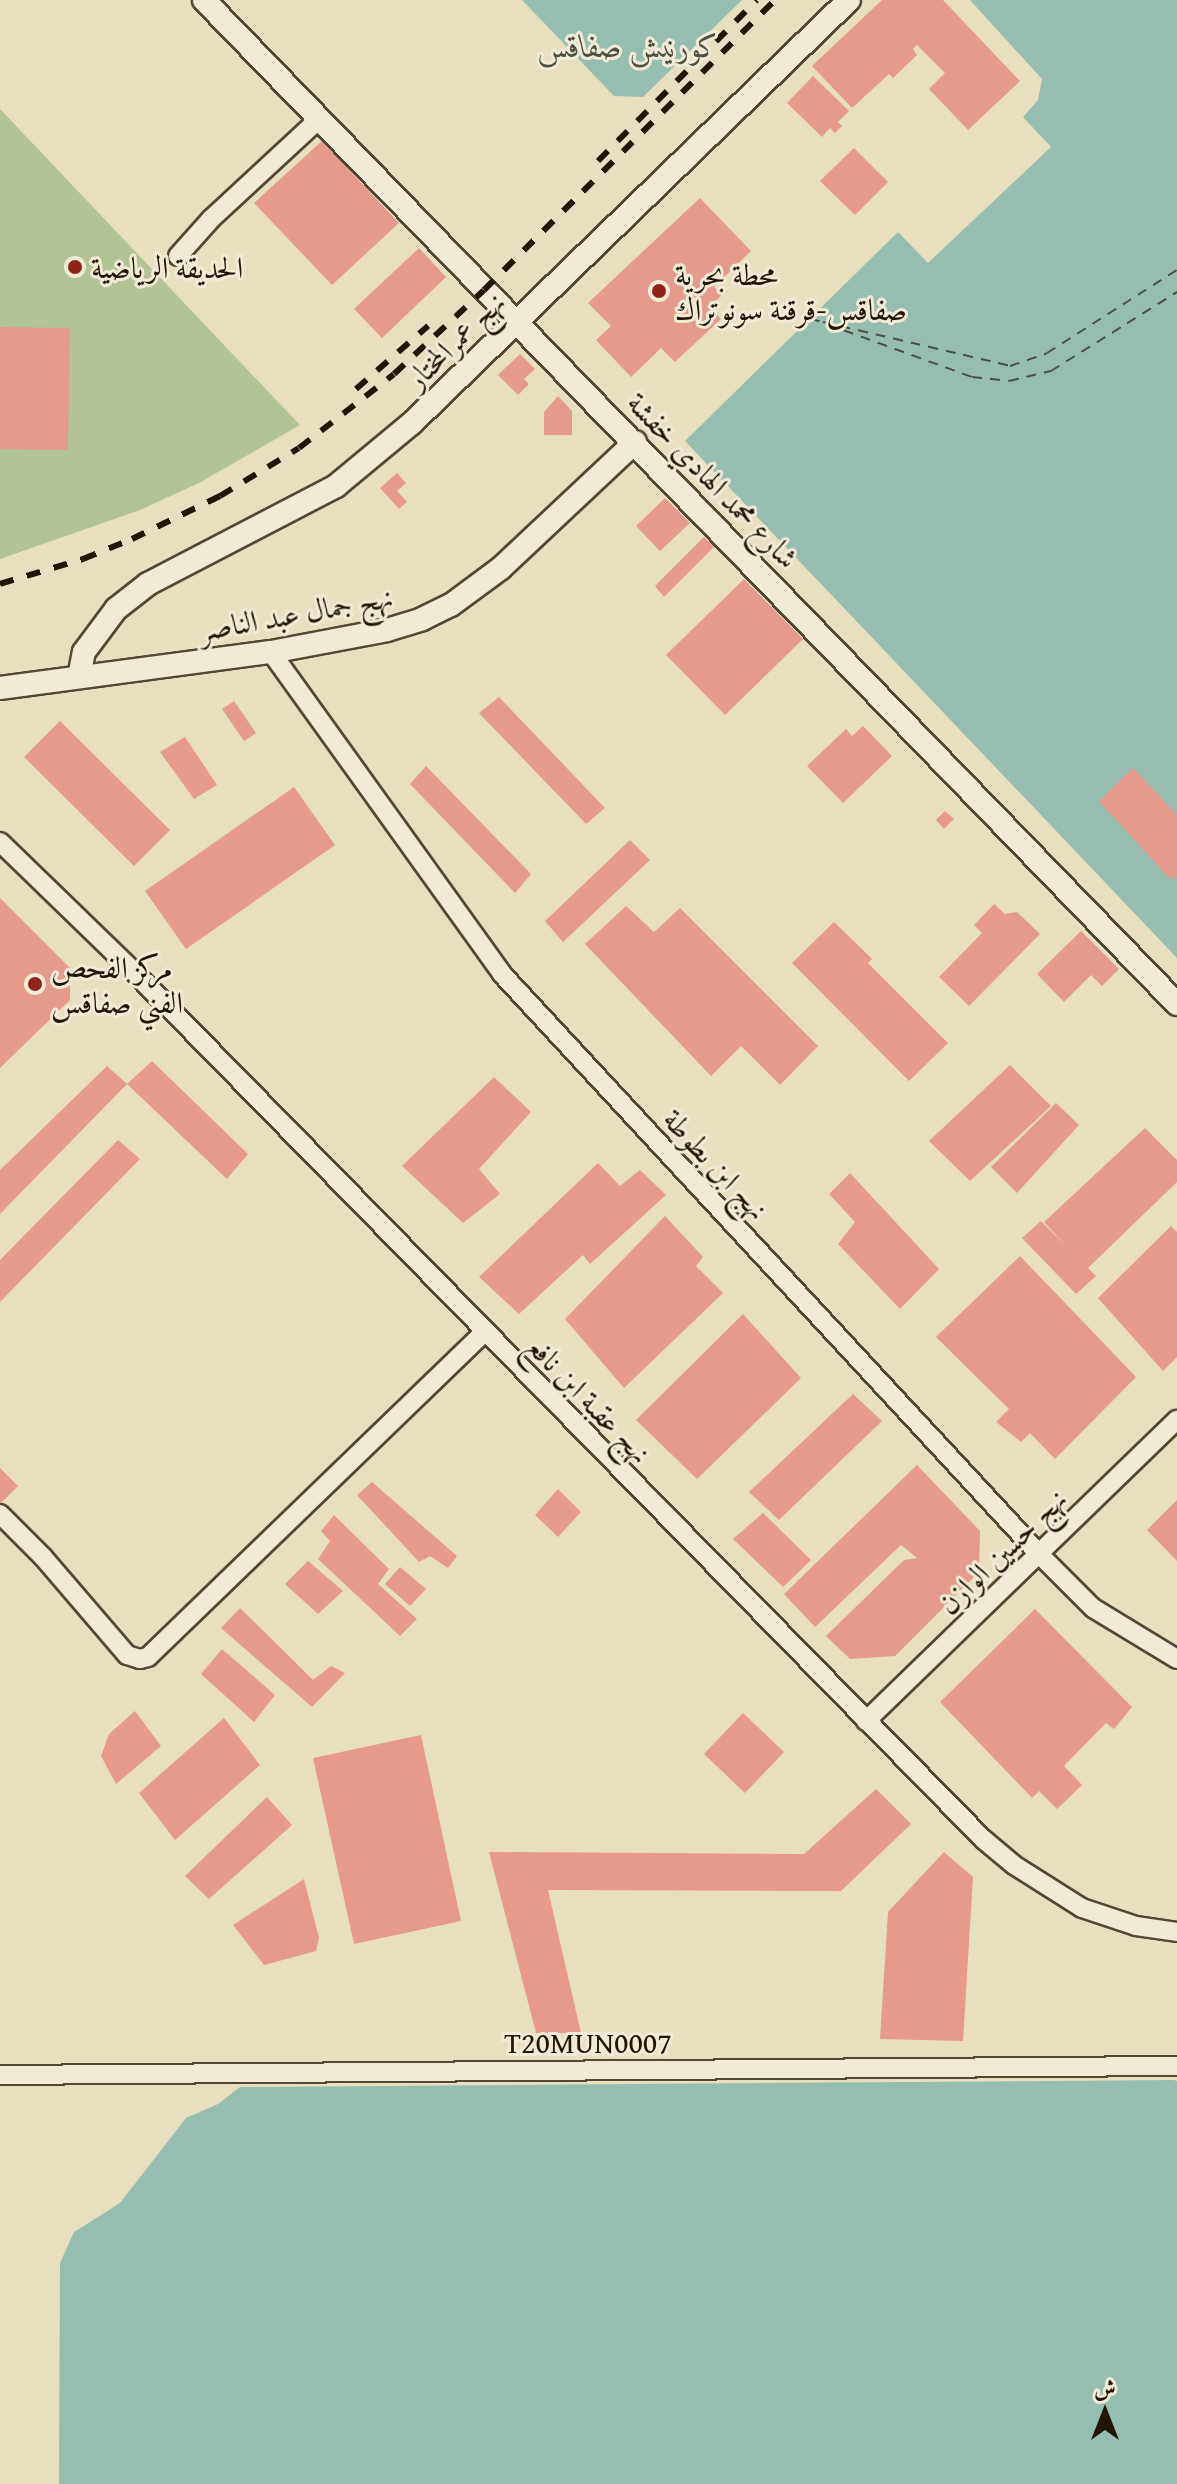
<!DOCTYPE html>
<meta charset="utf-8">
<style>
body{margin:0}
#map{position:relative;width:1177px;height:2484px;overflow:hidden;background:#e8dfc1;font-family:"Gentium Book Plus",Amiri,serif}
div>[style]{position:absolute}
.green>*{inset:0;background:#b2c396}
.water>*{inset:0;background:#97bdb1}
.ferry>*{height:2px;margin-top:-1px;transform-origin:0;background:repeating-linear-gradient(90deg,#4a5042 0 10px,transparent 0 18px)}
.building>*{inset:0;background:#e59a8b}
.roads{filter:drop-shadow(2px 0 #534835) drop-shadow(-2px 0 #534835) drop-shadow(0 2px #534835) drop-shadow(0 -2px #534835)}
.minor>*{height:18px;margin:-9px;padding:0 9px;transform-origin:9px;border-radius:9px;background:#f0ead7}
.tertiary>*{height:22px;margin:-11px;padding:0 11px;transform-origin:11px;border-radius:11px;background:#f0ead7}
.rail>*{height:6px;margin-top:-3px;transform-origin:0;background:repeating-linear-gradient(90deg,#211506 0 14px,transparent 0 28px)}
.dots>*{width:22px;height:22px;translate:-50% -50%;box-sizing:border-box;border:4px solid #f0ead7;border-radius:50%}
span{translate:-50% -50%;white-space:nowrap;text-align:center;line-height:1.15;-webkit-text-stroke:6px #f0ead7;paint-order:stroke}
.poi-label{font-size:30px;color:#211506}
.left{translate:0 -50%;text-align:left}
.street-label{font-size:30px;color:#211506}
.water-label{font-size:32px;color:#4a5042;font-style:italic}
.north{position:absolute;left:1065px;top:2372px;width:80px;height:80px;-webkit-text-stroke:6px #f0ead7;paint-order:stroke;rotate:0deg;font-size:22px;font-weight:700;line-height:32px;text-align:center;color:#211506}
.north::after{content:'';display:block;margin:auto;width:28px;height:36px;background:#211506;clip-path:polygon(50% 0,100% 100%,50% 72%,0 100%)}
</style>
<div id="map">
<div class="green">
<i style="clip-path:polygon(0 109px,300px 425px,199px 483px,140px 510px,0 559px)"></i>
</div>
<div class="water">
<i style="clip-path:polygon(522px 0,742px 0,643px 97px,614px 96px)"></i>
<i style="clip-path:polygon(970px 0,1177px 0,1177px 958px,685px 441px,898px 232px,928px 263px,1051px 147px,1023px 117px,1038px 100px,1042px 79px)"></i>
<i style="clip-path:polygon(1174px 2080px,1177px 2081px,1177px 2484px,59px 2484px,60px 2263px,74px 2232px,120px 2203px,186px 2118px,218px 2104px,240px 2087px)"></i>
</div>
<div class="ferry">
<i style="left:810px;top:318px;width:172px;rotate:20deg"></i>
<i style="left:972px;top:377px;width:37px;rotate:6deg"></i>
<i style="left:1009px;top:381px;width:43px;rotate:-13.4deg"></i>
<i style="left:1051px;top:371px;width:149px;rotate:-32.1deg"></i>
<i style="left:823px;top:322px;width:192px;rotate:13.2deg"></i>
<i style="left:1010px;top:366px;width:39px;rotate:-19deg"></i>
<i style="left:1047px;top:353px;width:154px;rotate:-32.6deg"></i>
</div>
<div class="building">
<i style="clip-path:polygon(882px 0,943px 0,1020px 81px,968px 130px,929px 89px,945px 73px,917px 45px,913px 49px,917px 55px,893px 78px,889px 74px,852px 108px,812px 66px)"></i>
<i style="clip-path:polygon(813px 76px,849px 111px,838px 122px,842px 126px,835px 133px,830px 128px,822px 137px,787px 103px)"></i>
<i style="clip-path:polygon(322px 141px,399px 223px,332px 285px,254px 203px)"></i>
<i style="clip-path:polygon(854px 148px,888px 182px,855px 215px,820px 181px)"></i>
<i style="clip-path:polygon(700px 198px,751px 251px,714px 287px,722px 295px,710px 307px,721px 319px,675px 362px,661px 348px,631px 377px,596px 340px,611px 326px,588px 303px)"></i>
<i style="clip-path:polygon(419px 248px,446px 277px,382px 338px,354px 309px)"></i>
<i style="clip-path:polygon(0 327px,70px 328px,68px 450px,0 449px)"></i>
<i style="clip-path:polygon(520px 354px,535px 369px,524px 379px,529px 384px,518px 395px,498px 375px)"></i>
<i style="clip-path:polygon(558px 396px,572px 411px,572px 435px,544px 435px,544px 412px)"></i>
<i style="clip-path:polygon(397px 473px,406px 483px,397px 491px,407px 502px,399px 509px,380px 488px)"></i>
<i style="clip-path:polygon(665px 498px,690px 523px,660px 551px,636px 526px)"></i>
<i style="clip-path:polygon(704px 537px,714px 547px,664px 597px,655px 586px)"></i>
<i style="clip-path:polygon(744px 579px,803px 639px,725px 715px,666px 655px)"></i>
<i style="clip-path:polygon(499px 697px,605px 808px,586px 824px,479px 713px)"></i>
<i style="clip-path:polygon(234px 701px,256px 733px,244px 741px,222px 709px)"></i>
<i style="clip-path:polygon(60px 721px,170px 830px,134px 866px,24px 757px)"></i>
<i style="clip-path:polygon(863px 726px,892px 756px,843px 803px,807px 766px,846px 729px,852px 736px)"></i>
<i style="clip-path:polygon(185px 737px,217px 785px,194px 799px,160px 752px)"></i>
<i style="clip-path:polygon(426px 766px,531px 874px,515px 893px,410px 784px)"></i>
<i style="clip-path:polygon(1133px 768px,1177px 815px,1177px 876px,1170px 879px,1099px 801px)"></i>
<i style="clip-path:polygon(294px 787px,335px 845px,186px 949px,145px 891px)"></i>
<i style="clip-path:polygon(945px 811px,954px 819px,944px 829px,936px 820px)"></i>
<i style="clip-path:polygon(630px 840px,650px 860px,563px 942px,545px 921px)"></i>
<i style="clip-path:polygon(0 898px,70px 968px,70px 1000px,0 1068px)"></i>
<i style="clip-path:polygon(994px 904px,1005px 914px,1017px 912px,1040px 934px,969px 1006px,939px 977px,982px 933px,974px 925px)"></i>
<i style="clip-path:polygon(626px 906px,654px 932px,680px 908px,818px 1046px,780px 1085px,741px 1046px,711px 1076px,585px 944px)"></i>
<i style="clip-path:polygon(834px 922px,872px 959px,868px 963px,948px 1043px,909px 1081px,792px 963px)"></i>
<i style="clip-path:polygon(1081px 931px,1119px 969px,1102px 986px,1091px 975px,1064px 1002px,1037px 974px)"></i>
<i style="clip-path:polygon(152px 1061px,248px 1154px,227px 1179px,127px 1084px)"></i>
<i style="clip-path:polygon(1010px 1065px,1051px 1106px,970px 1181px,929px 1141px)"></i>
<i style="clip-path:polygon(107px 1066px,127px 1084px,0 1214px,0 1170px)"></i>
<i style="clip-path:polygon(494px 1077px,531px 1112px,479px 1169px,500px 1194px,463px 1223px,402px 1166px)"></i>
<i style="clip-path:polygon(1056px 1103px,1079px 1125px,1017px 1193px,991px 1167px)"></i>
<i style="clip-path:polygon(1145px 1128px,1177px 1160px,1177px 1182px,1088px 1268px,1096px 1276px,1076px 1294px,1022px 1238px,1041px 1221px,1066px 1246px,1044px 1222px)"></i>
<i style="clip-path:polygon(118px 1140px,140px 1159px,0 1302px,0 1260px)"></i>
<i style="clip-path:polygon(598px 1163px,620px 1186px,640px 1170px,666px 1195px,590px 1264px,583px 1255px,519px 1314px,479px 1277px)"></i>
<i style="clip-path:polygon(850px 1173px,939px 1269px,900px 1309px,838px 1244px,855px 1222px,829px 1194px)"></i>
<i style="clip-path:polygon(665px 1216px,703px 1257px,696px 1266px,723px 1293px,624px 1388px,565px 1319px)"></i>
<i style="clip-path:polygon(1171px 1226px,1177px 1232px,1177px 1357px,1163px 1371px,1098px 1298px)"></i>
<i style="clip-path:polygon(1020px 1256px,1136px 1377px,1055px 1459px,1030px 1433px,1021px 1442px,996px 1422px,1009px 1409px,936px 1337px)"></i>
<i style="clip-path:polygon(743px 1314px,801px 1378px,697px 1479px,636px 1420px)"></i>
<i style="clip-path:polygon(853px 1394px,882px 1421px,779px 1520px,749px 1492px)"></i>
<i style="clip-path:polygon(917px 1465px,980px 1531px,979px 1572px,895px 1656px,850px 1659px,826px 1636px,904px 1560px,917px 1558px,901px 1545px,815px 1627px,784px 1594px)"></i>
<i style="clip-path:polygon(0 1468px,18px 1486px,0 1504px)"></i>
<i style="clip-path:polygon(372px 1482px,457px 1556px,448px 1568px,430px 1556px,419px 1562px,357px 1495px)"></i>
<i style="clip-path:polygon(558px 1489px,581px 1512px,558px 1537px,535px 1515px)"></i>
<i style="clip-path:polygon(1177px 1500px,1177px 1561px,1147px 1530px)"></i>
<i style="clip-path:polygon(763px 1513px,811px 1560px,783px 1587px,733px 1539px)"></i>
<i style="clip-path:polygon(334px 1515px,389px 1569px,378px 1584px,417px 1619px,400px 1636px,318px 1559px,330px 1541px,321px 1531px)"></i>
<i style="clip-path:polygon(308px 1561px,343px 1591px,318px 1614px,285px 1584px)"></i>
<i style="clip-path:polygon(400px 1567px,426px 1589px,410px 1606px,385px 1584px)"></i>
<i style="clip-path:polygon(240px 1608px,313px 1680px,331px 1666px,345px 1673px,312px 1707px,221px 1628px)"></i>
<i style="clip-path:polygon(1035px 1609px,1132px 1707px,1114px 1729px,1106px 1723px,1064px 1766px,1082px 1785px,1057px 1809px,1039px 1791px,1032px 1798px,940px 1702px)"></i>
<i style="clip-path:polygon(222px 1649px,275px 1695px,254px 1722px,201px 1674px)"></i>
<i style="clip-path:polygon(135px 1711px,161px 1746px,116px 1784px,101px 1756px,109px 1734px)"></i>
<i style="clip-path:polygon(743px 1713px,784px 1752px,745px 1793px,704px 1754px)"></i>
<i style="clip-path:polygon(224px 1718px,260px 1765px,175px 1840px,139px 1793px)"></i>
<i style="clip-path:polygon(421px 1735px,461px 1921px,354px 1944px,313px 1758px)"></i>
<i style="clip-path:polygon(876px 1789px,911px 1824px,841px 1891px,548px 1890px,581px 2033px,536px 2033px,489px 1852px,804px 1854px)"></i>
<i style="clip-path:polygon(267px 1797px,292px 1825px,209px 1899px,185px 1876px)"></i>
<i style="clip-path:polygon(944px 1852px,973px 1877px,963px 2041px,880px 2039px,888px 1912px)"></i>
<i style="clip-path:polygon(304px 1879px,319px 1938px,316px 1951px,264px 1965px,233px 1925px)"></i>
</div>
<div class="roads">
<div class="minor">
<i style="left:178px;top:256px;width:50px;rotate:-48.3deg"></i>
<i style="left:211px;top:219px;width:147px;rotate:-42.8deg"></i>
<i style="left:271px;top:652px;width:396px;rotate:54.3deg"></i>
<i style="left:502px;top:974px;width:790px;rotate:47.2deg"></i>
<i style="left:1039px;top:1554px;width:76px;rotate:45deg"></i>
<i style="left:1093px;top:1608px;width:98px;rotate:31.3deg"></i>
<i style="left:0;top:842px;width:184px;rotate:44.1deg"></i>
<i style="left:132px;top:970px;width:1216px;rotate:45.6deg"></i>
<i style="left:983px;top:1839px;width:40px;rotate:40deg"></i>
<i style="left:1014px;top:1865px;width:80px;rotate:32.3deg"></i>
<i style="left:1082px;top:1908px;width:57px;rotate:18.4deg"></i>
<i style="left:1136px;top:1926px;width:41px;rotate:8.3deg"></i>
<i style="left:0;top:1514px;width:61px;rotate:45deg"></i>
<i style="left:43px;top:1557px;width:129px;rotate:49.4deg"></i>
<i style="left:127px;top:1655px;width:14px;rotate:17deg"></i>
<i style="left:140px;top:1659px;width:8px;rotate:-14deg"></i>
<i style="left:148px;top:1657px;width:467px;rotate:-44deg"></i>
<i style="left:866px;top:1721px;width:433px;rotate:-44.1deg"></i>
<i style="left:0;top:2075px;width:1177px;rotate:-0.44deg"></i>
</div>
<div class="tertiary">
<i style="left:204px;top:0;width:1398px;rotate:45.9deg"></i>
<i style="left:79px;top:677px;width:25px;rotate:-79deg"></i>
<i style="left:84px;top:652px;width:54px;rotate:-53.3deg"></i>
<i style="left:116px;top:609px;width:41px;rotate:-38deg"></i>
<i style="left:148px;top:584px;width:212px;rotate:-27.5deg"></i>
<i style="left:336px;top:486px;width:99px;rotate:-39.7deg"></i>
<i style="left:412px;top:423px;width:608px;rotate:-44.07deg"></i>
<i style="left:0;top:688px;width:273px;rotate:-7.6deg"></i>
<i style="left:271px;top:652px;width:118px;rotate:-10.7deg"></i>
<i style="left:387px;top:630px;width:37px;rotate:-17deg"></i>
<i style="left:422px;top:619px;width:32px;rotate:-26deg"></i>
<i style="left:451px;top:605px;width:62px;rotate:-36.5deg"></i>
<i style="left:501px;top:568px;width:184px;rotate:-43.2deg"></i>
</div>
</div>
<div class="rail">
<i style="left:598px;top:161px;width:226px;rotate:-45.4deg"></i>
<i style="left:356px;top:389px;width:96px;rotate:-41.2deg"></i>
<i style="left:0;top:584px;width:87px;rotate:-16.8deg"></i>
<i style="left:83px;top:559px;width:53px;rotate:-22.2deg"></i>
<i style="left:132px;top:539px;width:98px;rotate:-26deg"></i>
<i style="left:220px;top:496px;width:92px;rotate:-31.3deg"></i>
<i style="left:299px;top:448px;width:120px;rotate:-37.9deg"></i>
<i style="left:394px;top:374px;width:123px;rotate:-43deg"></i>
<i style="left:484px;top:290px;width:411px;rotate:-44.9deg"></i>
</div>
<div class="dots">
<i style="left:75px;top:267px;background:#8f2418"></i>
<i style="left:659px;top:291px;background:#8f2418"></i>
<i style="left:35px;top:984px;background:#8f2418"></i>
</div>
<div class="poi-label">
<span class="left" style="left:91px;top:267px">الحديقة الرياضية</span>
<span class="left" style="left:675px;top:291px">محطة بحرية<br>صفاقس-قرقنة سونوتراك</span>
<span class="left" style="left:51px;top:984px">مركز الفحص<br>الفني صفاقس</span>
</div>
<div class="street-label">
<span style="left:455px;top:340px;rotate:-44deg">نهج عمرالمختار</span>
<span style="left:713px;top:480px;rotate:46deg">شارع محمد الهادي خفشة</span>
<span style="left:296px;top:613px;rotate:-10deg">نهج جمال عبد الناصر</span>
<span style="left:716px;top:1164px;rotate:47deg">نهج ابن بطوطة</span>
<span style="left:589px;top:1399px;rotate:46deg">نهج عقبة ابن نافع</span>
<span style="left:1002px;top:1551px;rotate:-44deg">نهج حسين الوازن</span>
<span style="left:588px;top:2042px">T20MUN0007</span>
</div>
<div class="water-label">
<span style="left:629px;top:46px">كورنيش صفاقس</span>
</div>
<div class="north">ش</div>
</div>
